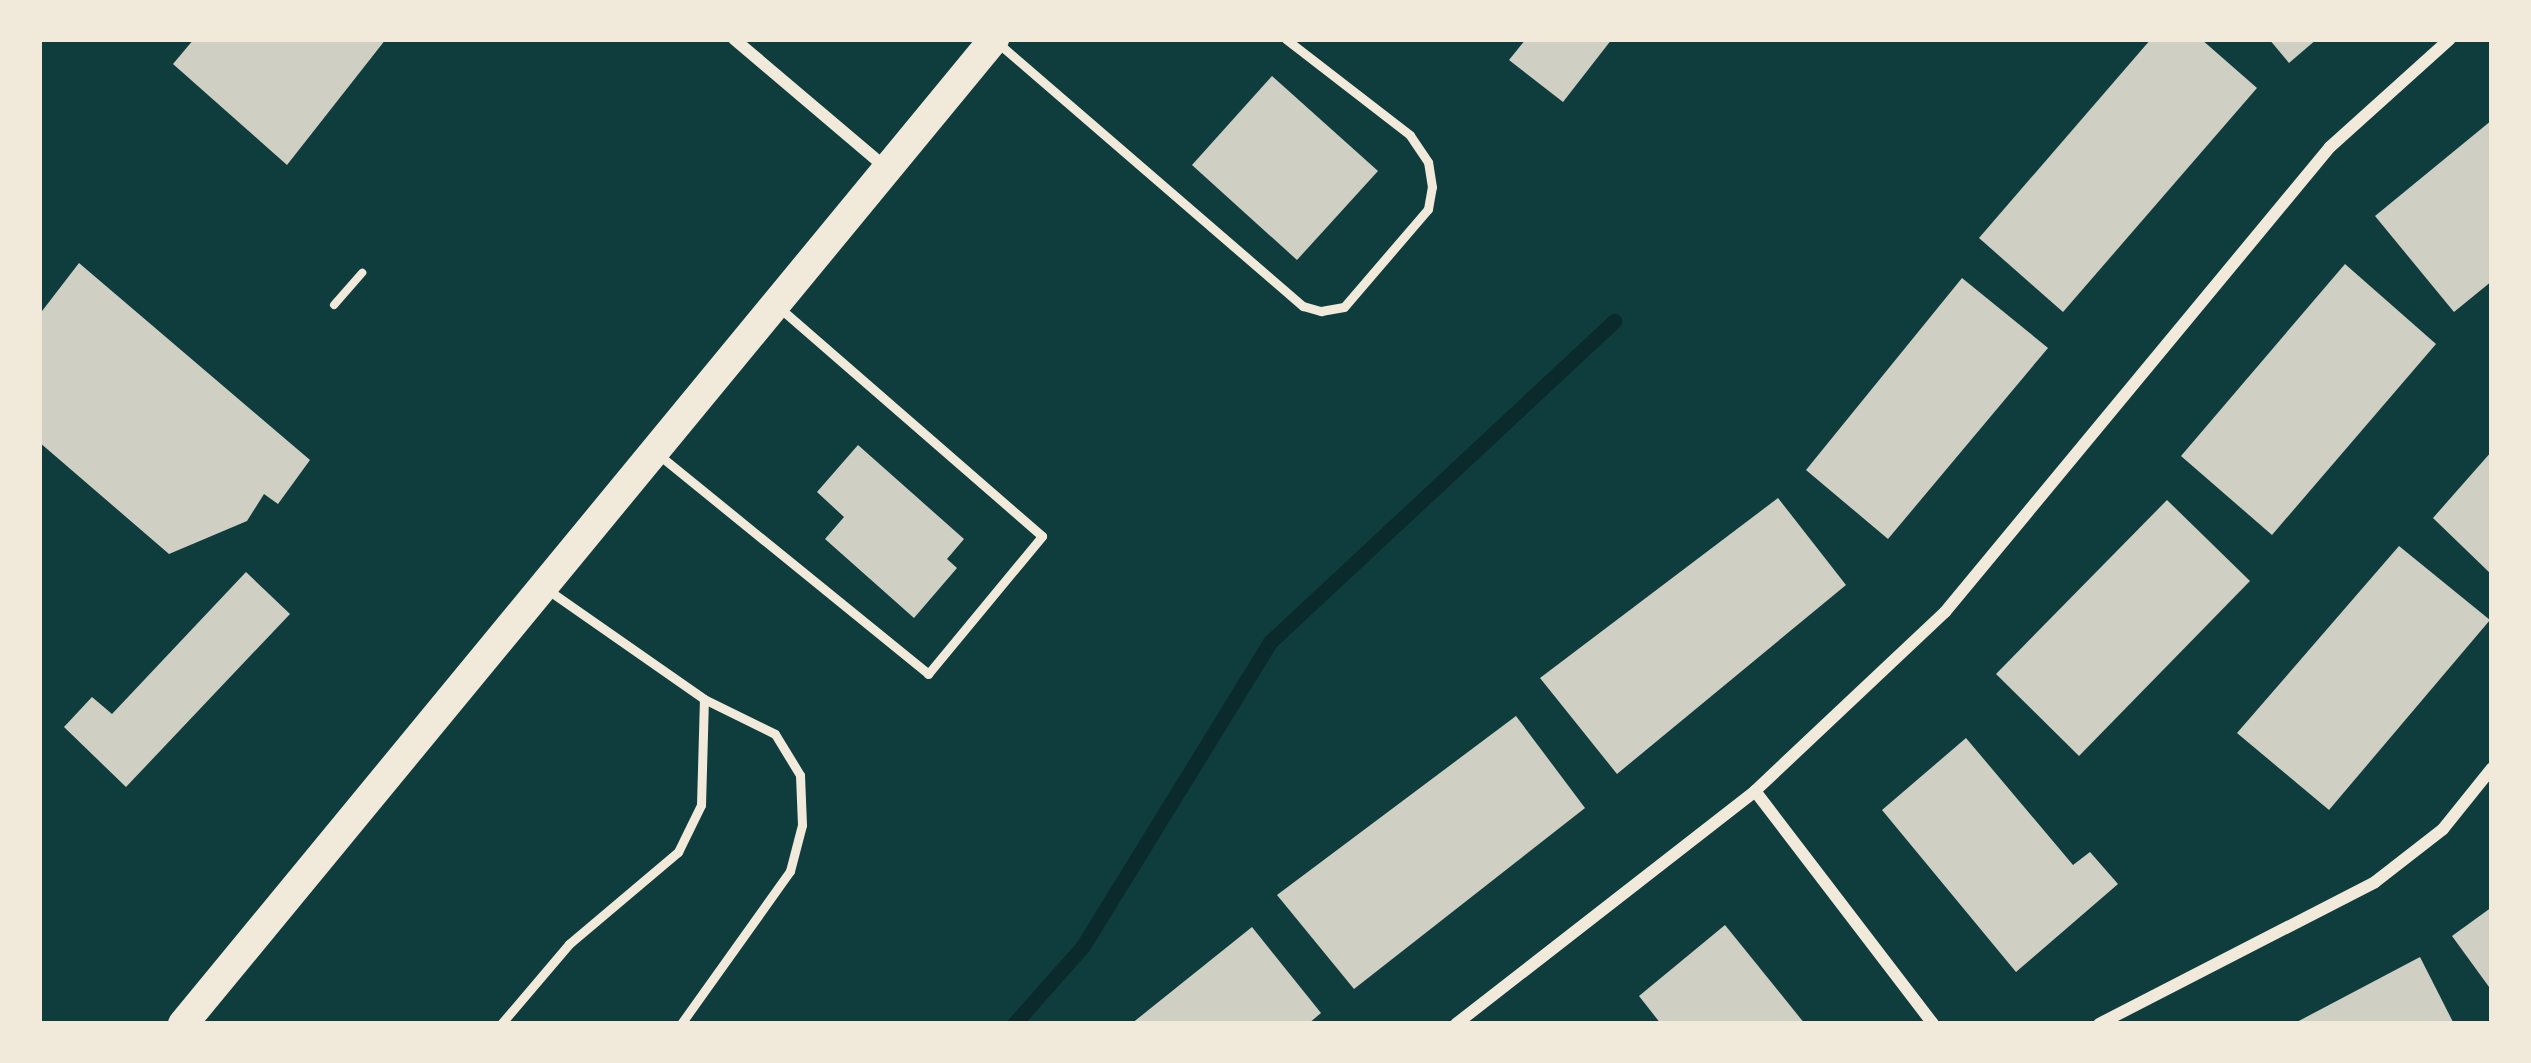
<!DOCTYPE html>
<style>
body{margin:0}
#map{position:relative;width:2531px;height:1063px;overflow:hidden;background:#0f3d3e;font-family:Overpass,sans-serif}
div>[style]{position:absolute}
.stream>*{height:15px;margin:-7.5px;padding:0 7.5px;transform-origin:7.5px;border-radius:7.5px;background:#0a2a2b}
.building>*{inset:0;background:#cfcfc3}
.path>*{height:8px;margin:-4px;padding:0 4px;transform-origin:4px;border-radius:4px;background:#f1e9da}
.service>*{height:9px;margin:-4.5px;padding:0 4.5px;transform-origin:4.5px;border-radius:4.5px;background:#f1e9da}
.minor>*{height:12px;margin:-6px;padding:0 6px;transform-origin:6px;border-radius:6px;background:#f1e9da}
.primary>*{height:30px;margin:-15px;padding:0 15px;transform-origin:15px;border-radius:15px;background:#f1e9da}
span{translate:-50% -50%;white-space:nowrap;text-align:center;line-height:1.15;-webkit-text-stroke:9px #f1e9da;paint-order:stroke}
.frame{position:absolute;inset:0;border:42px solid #f1e9da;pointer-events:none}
</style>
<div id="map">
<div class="stream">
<i style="left:1014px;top:1024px;width:104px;rotate:-48.5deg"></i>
<i style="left:1083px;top:946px;width:357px;rotate:-58.4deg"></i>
<i style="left:1270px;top:642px;width:471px;rotate:-43deg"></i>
</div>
<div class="building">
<i style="clip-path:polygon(194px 39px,386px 39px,287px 165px,173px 64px)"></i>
<i style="clip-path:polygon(1526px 39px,1612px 39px,1563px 102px,1509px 60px)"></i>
<i style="clip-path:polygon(2151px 39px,2201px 39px,2257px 88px,2063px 312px,1979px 238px)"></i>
<i style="clip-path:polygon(2269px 39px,2317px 39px,2289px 63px)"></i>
<i style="clip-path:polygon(1272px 76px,1378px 171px,1297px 260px,1192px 165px)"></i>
<i style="clip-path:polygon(2492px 120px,2492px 281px,2454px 312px,2375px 216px)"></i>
<i style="clip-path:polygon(79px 263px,310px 460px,278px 504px,264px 494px,247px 521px,169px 554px,39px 442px,39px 315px)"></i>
<i style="clip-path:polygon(2345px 264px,2436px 344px,2272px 535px,2181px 456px)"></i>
<i style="clip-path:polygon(1962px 278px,2048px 348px,1888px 539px,1806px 470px)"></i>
<i style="clip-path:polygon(858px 445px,964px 539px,947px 559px,957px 568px,914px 618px,825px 539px,844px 517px,817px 492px)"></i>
<i style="clip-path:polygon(2492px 451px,2492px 575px,2433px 518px)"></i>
<i style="clip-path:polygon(1778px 498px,1846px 585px,1617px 774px,1540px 678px)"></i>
<i style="clip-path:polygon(2167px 500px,2250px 581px,2079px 756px,1996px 674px)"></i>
<i style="clip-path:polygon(2399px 546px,2490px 620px,2329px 810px,2237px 733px)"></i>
<i style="clip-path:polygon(246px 572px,290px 614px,126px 787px,64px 727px,92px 697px,112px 714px)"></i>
<i style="clip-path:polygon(1516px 716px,1585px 808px,1354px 989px,1277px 895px)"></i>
<i style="clip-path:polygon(1966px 738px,2073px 865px,2090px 852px,2118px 884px,2016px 972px,1882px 810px)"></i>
<i style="clip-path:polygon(2492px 907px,2492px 991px,2452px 936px)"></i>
<i style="clip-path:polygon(1725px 925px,1805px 1024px,1661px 1024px,1639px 996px)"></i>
<i style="clip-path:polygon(1252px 927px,1321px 1013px,1308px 1024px,1131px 1024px)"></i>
<i style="clip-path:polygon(2420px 957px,2454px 1024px,2293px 1024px)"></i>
</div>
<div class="path">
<i style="left:334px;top:305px;width:43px;rotate:-48.8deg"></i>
</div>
<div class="service">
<i style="left:998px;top:43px;width:403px;rotate:40.8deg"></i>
<i style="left:1303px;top:306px;width:19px;rotate:16deg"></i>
<i style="left:1321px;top:311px;width:23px;rotate:-10deg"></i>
<i style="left:1344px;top:307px;width:129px;rotate:-49.4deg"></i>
<i style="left:1428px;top:209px;width:22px;rotate:-80deg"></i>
<i style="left:1432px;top:187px;width:25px;rotate:-99deg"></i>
<i style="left:1428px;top:162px;width:32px;rotate:-124deg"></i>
<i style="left:1410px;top:135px;width:157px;rotate:-142.3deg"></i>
<i style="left:659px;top:455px;width:347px;rotate:39.1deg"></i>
<i style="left:928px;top:674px;width:179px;rotate:-50.4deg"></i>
<i style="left:1042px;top:536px;width:346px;rotate:-139deg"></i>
<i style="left:548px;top:590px;width:190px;rotate:34.9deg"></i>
<i style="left:704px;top:699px;width:79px;rotate:26.2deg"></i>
<i style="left:775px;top:734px;width:48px;rotate:58.6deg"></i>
<i style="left:800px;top:775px;width:50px;rotate:87.7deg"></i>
<i style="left:802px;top:825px;width:48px;rotate:104.6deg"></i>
<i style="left:790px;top:871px;width:188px;rotate:125.5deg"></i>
<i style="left:501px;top:1024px;width:105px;rotate:-49.6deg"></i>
<i style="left:569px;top:944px;width:143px;rotate:-40.2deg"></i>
<i style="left:678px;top:852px;width:52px;rotate:-63.9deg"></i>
<i style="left:701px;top:805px;width:106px;rotate:-88.4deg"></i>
</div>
<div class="minor">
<i style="left:734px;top:39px;width:197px;rotate:40.3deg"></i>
<i style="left:1755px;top:791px;width:293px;rotate:52.6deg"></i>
<i style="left:1456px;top:1024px;width:379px;rotate:-37.9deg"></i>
<i style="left:1755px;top:791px;width:261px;rotate:-43.3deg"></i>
<i style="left:1945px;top:612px;width:604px;rotate:-50.38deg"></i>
<i style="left:2330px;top:147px;width:161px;rotate:-42deg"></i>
<i style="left:2099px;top:1024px;width:310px;rotate:-27.2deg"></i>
<i style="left:2375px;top:882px;width:86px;rotate:-37.9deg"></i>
<i style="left:2443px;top:829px;width:78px;rotate:-51.2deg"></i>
</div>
<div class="primary">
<i style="left:183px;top:1024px;width:1276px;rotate:-50.53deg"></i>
</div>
<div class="frame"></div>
</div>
